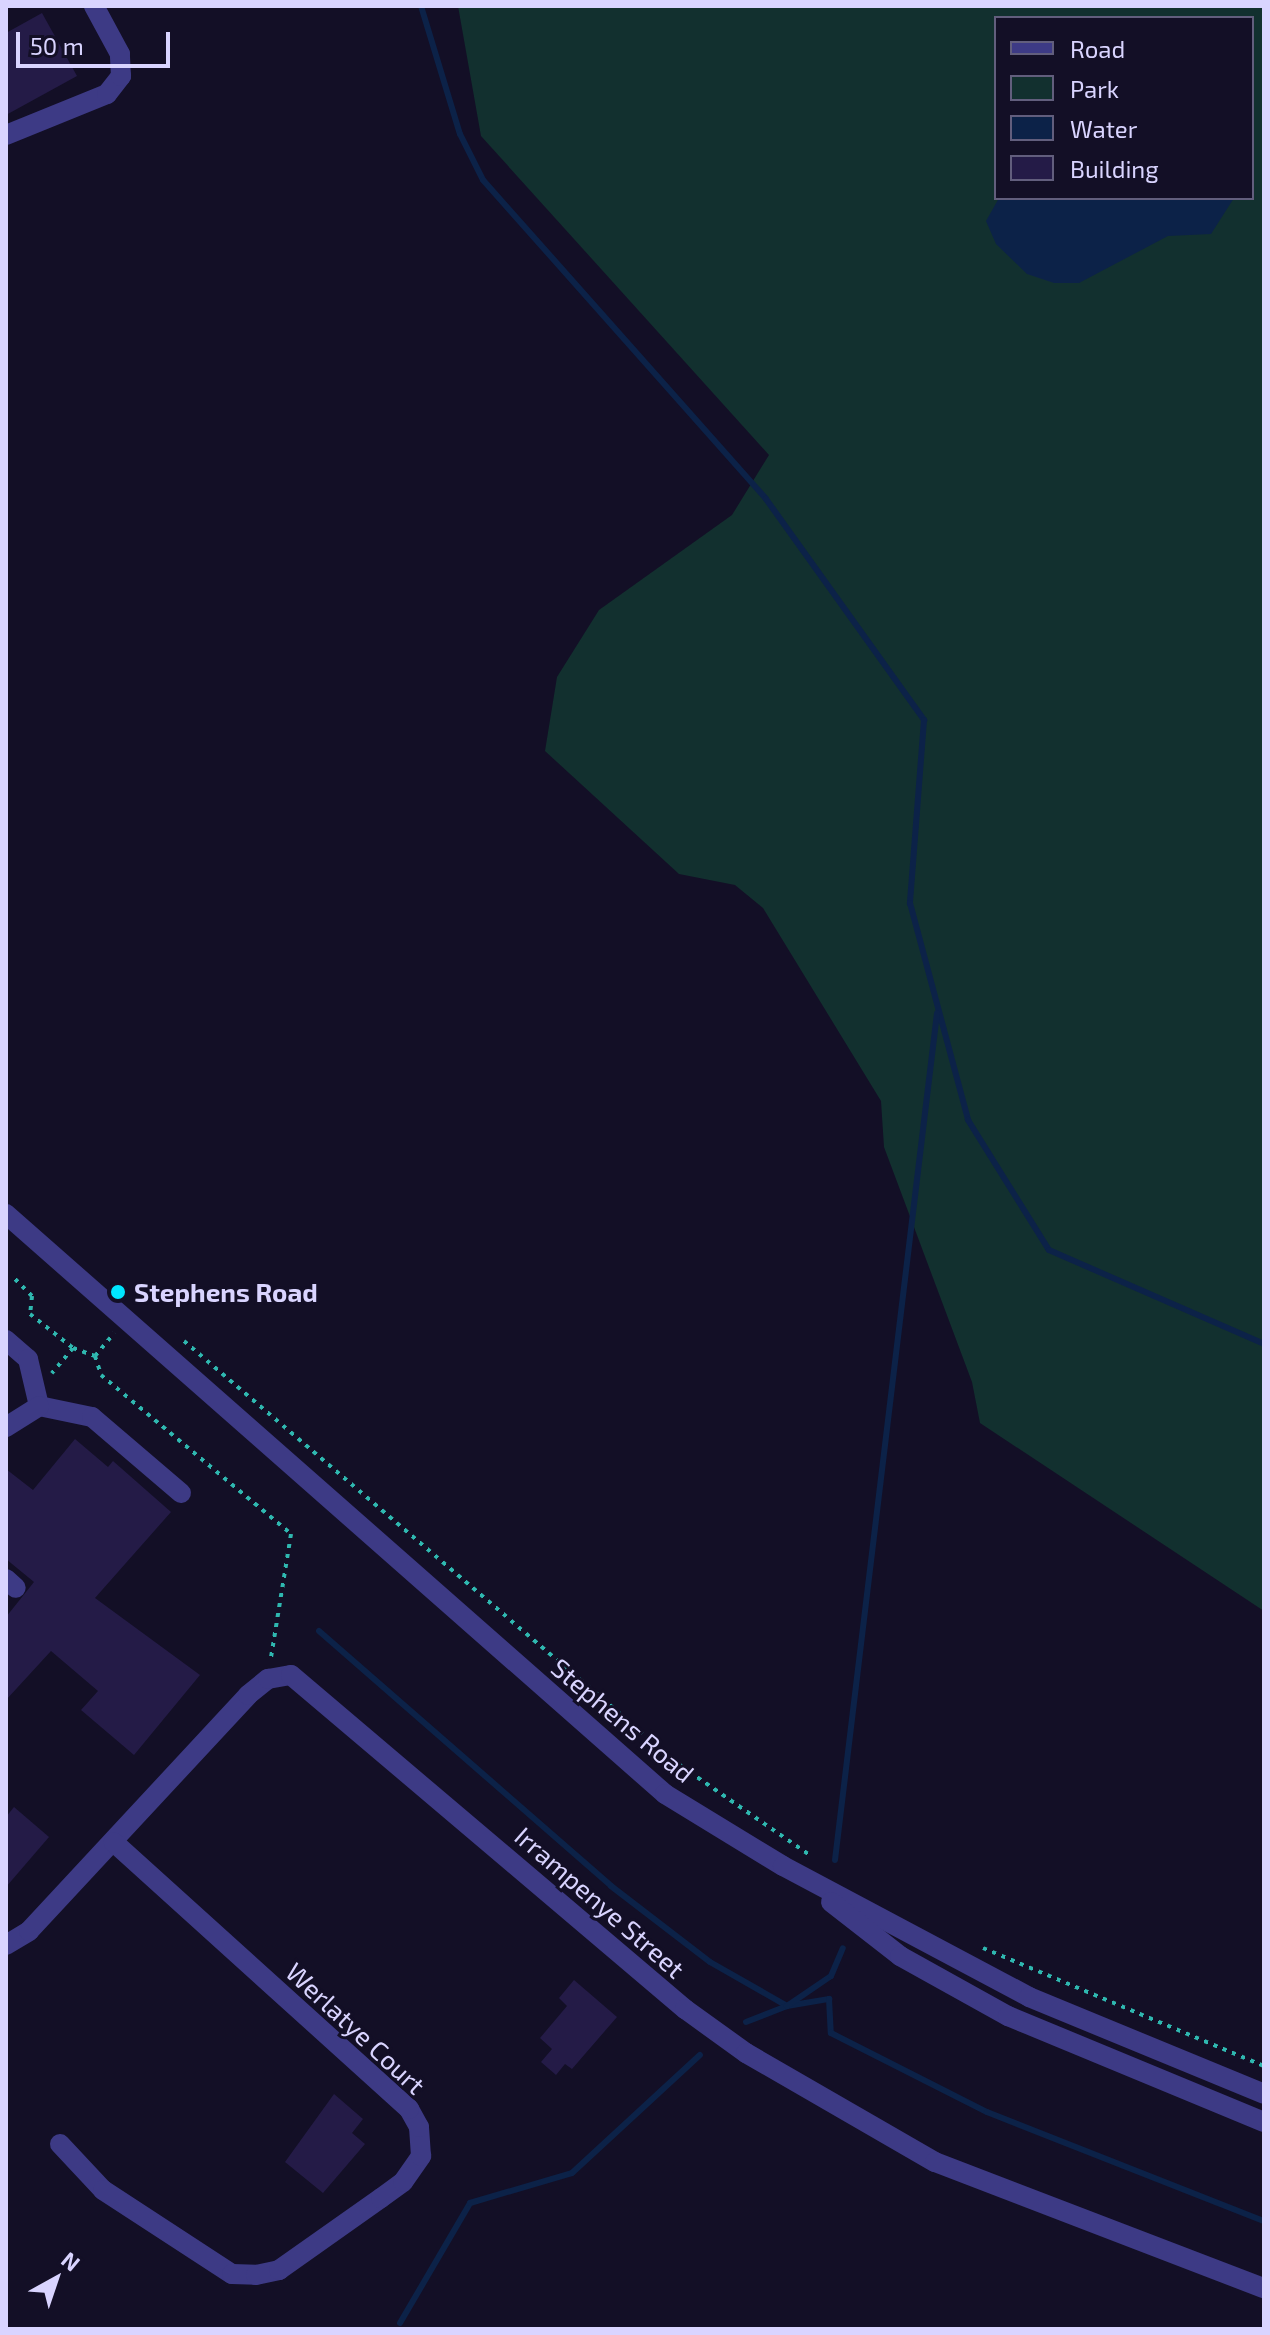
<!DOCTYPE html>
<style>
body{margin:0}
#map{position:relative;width:1270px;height:2335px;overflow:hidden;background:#130f26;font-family:"Exo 2",sans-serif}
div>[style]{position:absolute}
.green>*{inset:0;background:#12302f}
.water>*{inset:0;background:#0c2248}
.stream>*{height:6px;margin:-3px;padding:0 3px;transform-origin:3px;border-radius:3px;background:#0c2248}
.building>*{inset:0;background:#241b47}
.path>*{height:4px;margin-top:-2px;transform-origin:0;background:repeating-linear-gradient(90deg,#2fb8b0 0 4px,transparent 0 10px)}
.minor>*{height:20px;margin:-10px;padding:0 10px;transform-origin:10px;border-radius:10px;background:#3d3a85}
.dots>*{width:22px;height:22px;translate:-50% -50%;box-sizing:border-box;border:4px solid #130f26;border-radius:50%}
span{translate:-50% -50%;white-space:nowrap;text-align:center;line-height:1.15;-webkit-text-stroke:6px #130f26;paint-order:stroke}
.poi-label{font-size:26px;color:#d9d4ff;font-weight:700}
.left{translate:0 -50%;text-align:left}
.street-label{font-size:26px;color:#d9d4ff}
.frame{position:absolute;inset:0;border:8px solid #d9d4ff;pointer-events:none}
.legend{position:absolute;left:994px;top:16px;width:260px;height:184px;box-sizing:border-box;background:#130f26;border:2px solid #625e7d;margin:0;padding:10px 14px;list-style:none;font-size:24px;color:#d9d4ff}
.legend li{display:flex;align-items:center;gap:16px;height:40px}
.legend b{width:40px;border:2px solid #625e7d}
.north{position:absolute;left:16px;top:2239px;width:80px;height:80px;-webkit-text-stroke:6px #130f26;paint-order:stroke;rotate:40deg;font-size:22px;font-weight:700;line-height:32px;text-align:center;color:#d9d4ff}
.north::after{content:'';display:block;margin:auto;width:28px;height:36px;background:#d9d4ff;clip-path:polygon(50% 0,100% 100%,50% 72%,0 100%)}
.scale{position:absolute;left:16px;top:32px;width:154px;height:36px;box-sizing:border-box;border:4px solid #d9d4ff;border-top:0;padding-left:10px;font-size:24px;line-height:28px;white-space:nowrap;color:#d9d4ff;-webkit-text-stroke:6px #130f26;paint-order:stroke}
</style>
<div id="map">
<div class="green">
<i style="clip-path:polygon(evenodd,458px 6px,1264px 6px,1264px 1611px,980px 1423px,972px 1382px,884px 1147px,881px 1101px,763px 908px,735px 885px,679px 874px,545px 751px,557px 677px,599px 610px,732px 515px,769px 455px,481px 136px,458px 6px,996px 18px,1252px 18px,1252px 198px,996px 198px,996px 18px)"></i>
</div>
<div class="water">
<i style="clip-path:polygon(999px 198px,1234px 198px,1211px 234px,1168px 236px,1079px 283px,1054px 283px,1027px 274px,996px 244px,986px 221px)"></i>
</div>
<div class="stream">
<i style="left:421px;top:6px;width:134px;rotate:73.1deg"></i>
<i style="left:460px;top:134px;width:51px;rotate:63.4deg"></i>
<i style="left:483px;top:180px;width:426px;rotate:48.4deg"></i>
<i style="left:766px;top:499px;width:272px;rotate:54.4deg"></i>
<i style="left:924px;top:720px;width:184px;rotate:94.4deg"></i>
<i style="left:910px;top:903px;width:225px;rotate:75deg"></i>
<i style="left:968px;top:1120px;width:153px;rotate:58.1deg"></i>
<i style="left:1049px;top:1250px;width:235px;rotate:23.6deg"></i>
<i style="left:319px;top:1631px;width:388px;rotate:41.1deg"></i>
<i style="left:611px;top:1886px;width:125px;rotate:37.5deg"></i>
<i style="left:710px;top:1962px;width:89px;rotate:29.7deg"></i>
<i style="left:787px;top:2006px;width:43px;rotate:-9.5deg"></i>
<i style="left:829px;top:1999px;width:34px;rotate:87deg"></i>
<i style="left:831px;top:2033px;width:175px;rotate:26.9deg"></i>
<i style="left:987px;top:2112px;width:298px;rotate:21.5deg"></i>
<i style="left:835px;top:1860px;width:853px;rotate:-83.13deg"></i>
<i style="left:746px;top:2022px;width:44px;rotate:-21.3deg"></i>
<i style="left:787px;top:2006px;width:53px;rotate:-34.3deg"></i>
<i style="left:831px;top:1976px;width:30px;rotate:-67deg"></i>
<i style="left:400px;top:2323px;width:139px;rotate:-59.7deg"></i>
<i style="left:470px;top:2203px;width:106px;rotate:-16.4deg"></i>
<i style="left:572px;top:2173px;width:174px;rotate:-42.7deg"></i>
</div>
<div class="building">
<i style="clip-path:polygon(42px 13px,77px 76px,6px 115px,6px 33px)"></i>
<i style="clip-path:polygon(75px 1439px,108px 1467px,113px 1461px,171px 1512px,95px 1598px,200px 1675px,134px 1755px,81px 1710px,98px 1691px,51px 1651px,6px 1700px,6px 1617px,34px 1582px,6px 1559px,6px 1469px,33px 1490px)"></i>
<i style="clip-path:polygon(14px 1807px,49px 1837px,6px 1887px,6px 1817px)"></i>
<i style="clip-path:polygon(574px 1980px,617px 2017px,572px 2069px,565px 2064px,556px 2075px,541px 2062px,552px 2049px,540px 2038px,567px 2006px,559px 1998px)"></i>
<i style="clip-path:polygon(334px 2094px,363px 2119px,352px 2133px,365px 2144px,323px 2193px,285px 2162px)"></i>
</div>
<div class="path">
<i style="left:15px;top:1279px;width:24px;rotate:45deg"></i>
<i style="left:32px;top:1296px;width:18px;rotate:96deg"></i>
<i style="left:30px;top:1314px;width:55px;rotate:38.3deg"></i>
<i style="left:73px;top:1348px;width:33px;rotate:130deg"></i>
<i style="left:184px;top:1341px;width:654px;rotate:40.53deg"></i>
<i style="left:681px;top:1766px;width:158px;rotate:34.7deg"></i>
<i style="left:73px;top:1348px;width:23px;rotate:20deg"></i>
<i style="left:95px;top:1356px;width:20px;rotate:72deg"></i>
<i style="left:101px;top:1375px;width:248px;rotate:39.9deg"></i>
<i style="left:291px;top:1534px;width:126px;rotate:99.2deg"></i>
<i style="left:95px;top:1356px;width:30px;rotate:-50deg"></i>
<i style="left:983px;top:1948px;width:305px;rotate:22.8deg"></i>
</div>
<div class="minor">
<i style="left:6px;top:135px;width:109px;rotate:-22.1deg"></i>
<i style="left:107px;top:94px;width:23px;rotate:-52deg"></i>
<i style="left:121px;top:76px;width:22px;rotate:-93deg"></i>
<i style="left:120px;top:54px;width:55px;rotate:-118.4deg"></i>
<i style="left:6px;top:1214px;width:878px;rotate:41.35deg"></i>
<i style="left:665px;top:1794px;width:138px;rotate:31.4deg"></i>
<i style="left:783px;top:1866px;width:279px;rotate:28deg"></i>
<i style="left:1029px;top:1997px;width:254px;rotate:22.4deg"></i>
<i style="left:6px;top:1340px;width:29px;rotate:41deg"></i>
<i style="left:28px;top:1359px;width:48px;rotate:76.8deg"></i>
<i style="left:39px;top:1406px;width:54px;rotate:11.7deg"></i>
<i style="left:92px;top:1417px;width:117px;rotate:40.5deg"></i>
<i style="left:6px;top:1427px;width:39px;rotate:-32deg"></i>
<i style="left:6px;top:1579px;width:13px;rotate:42deg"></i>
<i style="left:831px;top:1902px;width:88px;rotate:38deg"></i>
<i style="left:900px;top:1956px;width:124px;rotate:29.1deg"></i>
<i style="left:1008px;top:2016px;width:277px;rotate:22.5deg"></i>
<i style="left:6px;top:1945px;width:27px;rotate:-31deg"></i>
<i style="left:29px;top:1931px;width:322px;rotate:-47.1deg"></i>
<i style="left:248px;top:1695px;width:26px;rotate:-39deg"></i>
<i style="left:268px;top:1679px;width:23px;rotate:-10deg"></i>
<i style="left:291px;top:1675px;width:517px;rotate:40.29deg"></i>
<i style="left:685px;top:2009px;width:75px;rotate:35.8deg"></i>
<i style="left:746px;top:2053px;width:218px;rotate:30deg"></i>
<i style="left:935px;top:2162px;width:352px;rotate:21deg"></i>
<i style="left:60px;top:2144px;width:63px;rotate:46.9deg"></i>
<i style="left:103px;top:2190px;width:154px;rotate:33.1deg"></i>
<i style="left:232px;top:2274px;width:24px;rotate:2deg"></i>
<i style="left:256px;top:2275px;width:24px;rotate:-12deg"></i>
<i style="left:279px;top:2270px;width:125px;rotate:-35.2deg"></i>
<i style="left:381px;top:2198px;width:27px;rotate:-36deg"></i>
<i style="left:403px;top:2182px;width:32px;rotate:-55deg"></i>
<i style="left:421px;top:2156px;width:29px;rotate:-94deg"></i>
<i style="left:419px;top:2127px;width:21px;rotate:-119deg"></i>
<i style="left:409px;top:2109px;width:398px;rotate:-137.9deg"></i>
</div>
<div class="dots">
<i style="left:118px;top:1292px;background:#00e5ff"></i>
</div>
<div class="poi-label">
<span class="left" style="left:134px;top:1292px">Stephens Road</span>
</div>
<div class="street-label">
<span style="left:623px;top:1720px;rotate:40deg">Stephens Road</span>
<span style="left:600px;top:1902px;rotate:41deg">Irrampenye Street</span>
<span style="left:356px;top:2028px;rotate:43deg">Werlatye Court</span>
</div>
<div class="frame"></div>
<ul class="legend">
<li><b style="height:10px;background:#3d3a85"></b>Road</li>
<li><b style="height:22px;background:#12302f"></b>Park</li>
<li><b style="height:22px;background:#0c2248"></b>Water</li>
<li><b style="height:22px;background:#241b47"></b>Building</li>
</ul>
<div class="north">N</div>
<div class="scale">50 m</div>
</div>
